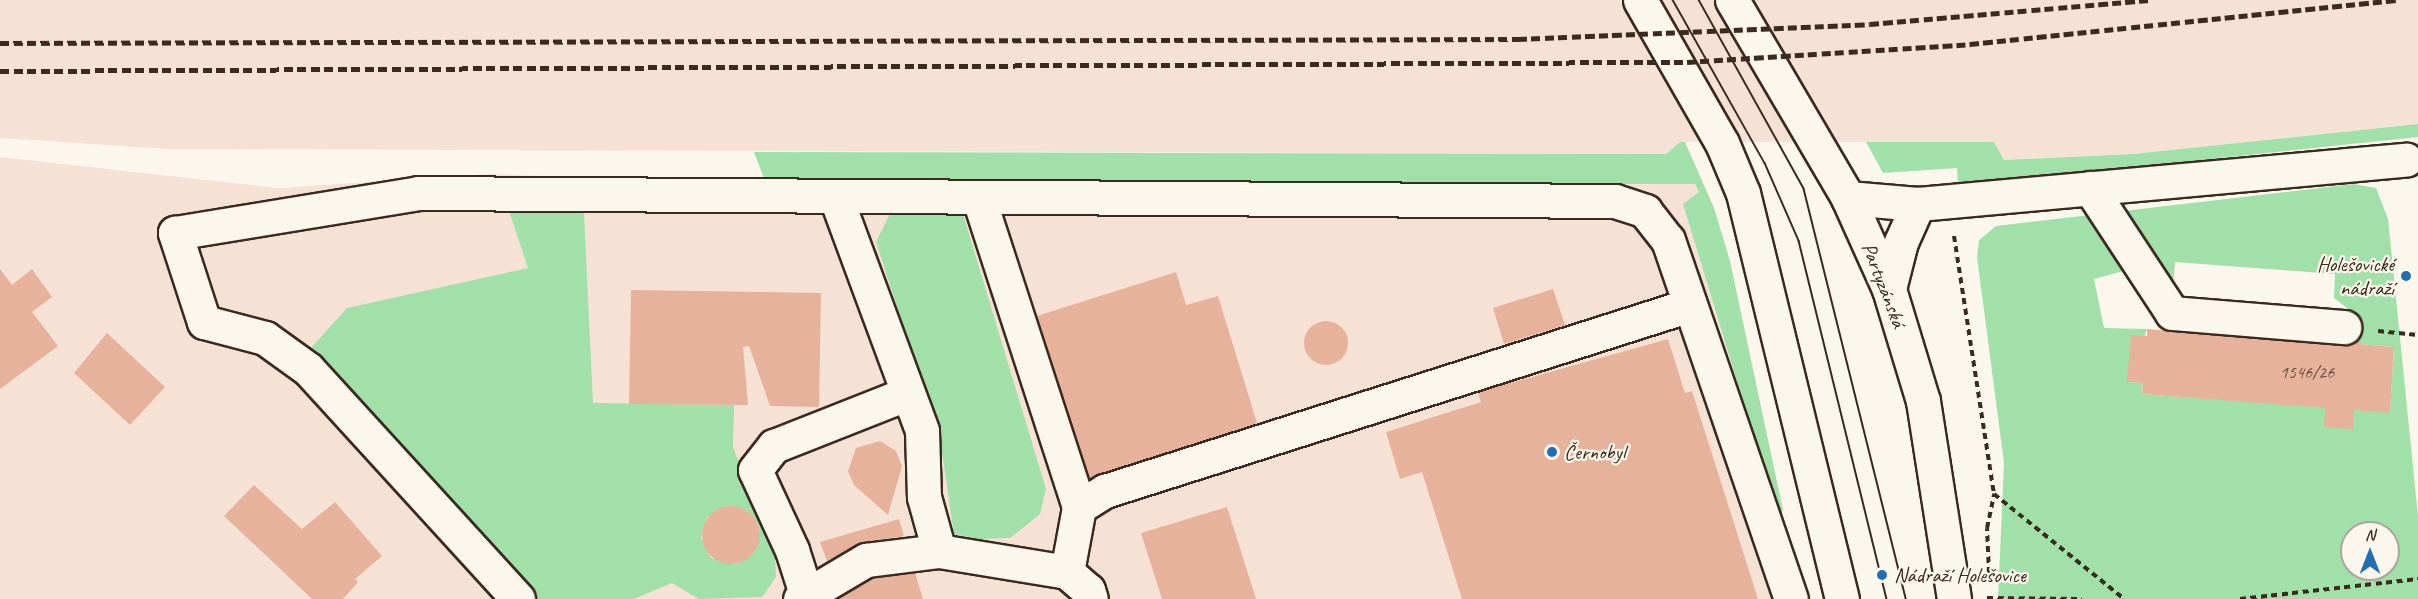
<!DOCTYPE html>
<meta charset="utf-8">
<style>
body{margin:0}
#map{position:relative;width:2418px;height:599px;overflow:hidden;background:#fbf7ec;font-family:Caveat,sans-serif}
div>[style]{position:absolute}
.built>*{inset:0;background:#f5e2d4}
.green>*{inset:0;background:#a1e0a8}
.building>*{inset:0;background:#e7b29c}
.round{border-radius:50%}
.path>*{height:4px;margin-top:-2px;transform-origin:0;background:repeating-linear-gradient(90deg,#3b2a1e 0 6px,transparent 0 10.5px)}
.roads{filter:drop-shadow(2px 0 #3b2a1e) drop-shadow(-2px 0 #3b2a1e) drop-shadow(0 2px #3b2a1e) drop-shadow(0 -2px #3b2a1e)}
.minor>*{height:33px;margin:-16.5px;padding:0 16.5px;transform-origin:16.5px;border-radius:16.5px;background:#fbf7ec}
.major>*{height:33px;margin:-16.5px;padding:0 16.5px;transform-origin:16.5px;border-radius:16.5px;background:#fbf7ec}
.tram>*{height:1.5px;margin:-0.75px;padding:0 0.75px;transform-origin:0.75px;border-radius:0.75px;background:#3b2a1e}
.rail>*{height:4.5px;margin-top:-2.25px;transform-origin:0;background:repeating-linear-gradient(90deg,#3b2a1e 0 9px,transparent 0 13.5px)}
.dots>*{width:16px;height:16px;translate:-50% -50%;box-sizing:border-box;border:3px solid #fbf7ec;border-radius:50%}
span{translate:-50% -50%;white-space:nowrap;text-align:center;line-height:1.15;-webkit-text-stroke:4.5px #fbf7ec;paint-order:stroke}
.number-label{font-size:18px;color:#664c3e}
.number-label span{-webkit-text-stroke-width:0}
.poi-label{font-size:21px;color:#3b2a1e}
.right{translate:-100% -50%;text-align:right}
.left{translate:0 -50%;text-align:left}
.street-label{font-size:21px;color:#3b2a1e}
.north{position:absolute;left:2340px;top:521px;width:60px;height:60px;box-sizing:border-box;background:#fbf7ec;border:2px solid #aea59a;border-radius:50%;rotate:0deg;font-size:16px;font-weight:700;line-height:24px;text-align:center;color:#3b2a1e}
.north::after{content:'';display:block;margin:auto;width:21px;height:27px;background:#1f6fb2;clip-path:polygon(50% 0,100% 100%,50% 72%,0 100%)}
</style>
<div id="map">
<div class="built">
<i style="clip-path:polygon(0 0,2418px 0,2418px 124px,2133px 154px,2004px 160px,1994px 142px,1680px 142px,1667px 154px,166px 149px,0 138px)"></i>
<i style="clip-path:polygon(0 157px,279px 188px,488px 174px,833px 186px,1695px 184px,1700px 192px,1683px 204px,1804px 599px,0 599px)"></i>
</div>
<div class="green">
<i style="clip-path:polygon(2418px 124px,2418px 137px,1958px 186px,1957px 168px,1883px 173px,1866px 142px,1994px 142px,2004px 160px,2133px 154px)"></i>
<i style="clip-path:polygon(1680px 142px,1685px 142px,1714px 208px,1730px 261px,1783px 510px,1779px 519px,1683px 204px,1699px 192px,1695px 184px,766px 184px,754px 152px,1666px 154px)"></i>
<i style="clip-path:polygon(evenodd,2354px 184px,2376px 188px,2388px 219px,2418px 516px,2418px 599px,1998px 599px,2004px 463px,1977px 257px,1979px 240px,1996px 226px,2354px 184px,2175px 262px,2335px 274px,2334px 298px,2347px 308px,2346px 336px,2359px 337px,2359px 344px,2394px 347px,2390px 412px,2142px 394px,2143px 383px,2128px 382px,2147px 329px,2104px 328px,2094px 279px,2127px 270px,2173px 287px,2175px 262px,2354px 184px,2352px 533px,2388px 533px,2388px 569px,2352px 569px,2352px 533px)"></i>
<i style="clip-path:polygon(evenodd,508px 208px,584px 213px,593px 403px,734px 405px,733px 447px,775px 557px,776px 577px,762px 597px,699px 599px,672px 583px,634px 599px,537px 599px,310px 349px,347px 308px,528px 268px,508px 208px,726px 506px,748px 511px,760px 530px,755px 552px,737px 564px,711px 558px,701px 538px,707px 517px,726px 506px)"></i>
<i style="clip-path:polygon(890px 214px,963px 214px,1046px 489px,1040px 514px,1010px 538px,981px 539px,954px 534px,940px 439px,876px 242px)"></i>
</div>
<div class="building">
<i style="clip-path:polygon(0 269px,12px 285px,32px 269px,52px 297px,32px 312px,58px 346px,0 389px)"></i>
<i style="clip-path:polygon(1176px 272px,1186px 305px,1218px 296px,1257px 423px,1089px 479px,1037px 316px)"></i>
<i style="clip-path:polygon(1553px 289px,1565px 325px,1504px 344px,1493px 308px)"></i>
<i style="clip-path:polygon(631px 290px,821px 293px,819px 407px,770px 406px,749px 346px,743px 347px,748px 405px,629px 404px)"></i>
<i class="round" style="left:1304px;top:321px;width:44px;height:44px"></i>
<i style="clip-path:polygon(2147px 329px,2342px 346px,2360px 337px,2359px 344px,2394px 347px,2390px 413px,2354px 410px,2353px 429px,2324px 427px,2325px 408px,2142px 394px,2143px 383px,2127px 382px,2131px 335px,2147px 336px)"></i>
<i style="clip-path:polygon(107px 333px,165px 387px,130px 425px,74px 373px)"></i>
<i style="clip-path:polygon(1668px 339px,1685px 393px,1692px 391px,1758px 599px,1462px 599px,1422px 472px,1400px 479px,1386px 432px,1481px 402px,1478px 392px)"></i>
<i style="clip-path:polygon(880px 441px,896px 451px,902px 466px,888px 515px,854px 485px,848px 471px,856px 448px)"></i>
<i style="clip-path:polygon(254px 485px,302px 529px,335px 502px,382px 556px,355px 579px,358px 582px,343px 599px,312px 599px,224px 516px)"></i>
<i class="round" style="left:702px;top:506px;width:58px;height:58px"></i>
<i style="clip-path:polygon(1227px 507px,1256px 599px,1162px 599px,1141px 533px)"></i>
<i style="clip-path:polygon(899px 519px,904px 536px,863px 542px,827px 561px,820px 542px)"></i>
<i style="clip-path:polygon(915px 573px,923px 599px,837px 599px,872px 578px)"></i>
</div>
<div class="path">
<i style="left:1954px;top:236px;width:261px;rotate:81.2deg"></i>
<i style="left:1994px;top:494px;width:167px;rotate:38.9deg"></i>
<i style="left:2378px;top:331px;width:40px;rotate:5.7deg"></i>
<i style="left:1989px;top:573px;width:45px;rotate:-92.5deg"></i>
<i style="left:1987px;top:528px;width:35px;rotate:-78deg"></i>
<i style="left:1987px;top:598px;width:95px;rotate:0.6deg"></i>
<i style="left:2240px;top:599px;width:179px;rotate:-6.4deg"></i>
</div>
<div class="roads">
<div class="minor">
<i style="left:2090px;top:188px;width:149px;rotate:56.7deg"></i>
<i style="left:2172px;top:313px;width:173px;rotate:4.7deg"></i>
<i style="left:836px;top:198px;width:248px;rotate:69.7deg"></i>
<i style="left:922px;top:431px;width:66px;rotate:88.3deg"></i>
<i style="left:924px;top:497px;width:56px;rotate:74.5deg"></i>
<i style="left:1848px;top:198px;width:70px;rotate:4.9deg"></i>
<i style="left:1918px;top:204px;width:490px;rotate:-5.2deg"></i>
<i style="left:979px;top:199px;width:324px;rotate:72deg"></i>
<i style="left:1889px;top:289px;width:49px;rotate:-75.7deg"></i>
<i style="left:1901px;top:242px;width:42px;rotate:-65.9deg"></i>
<i style="left:1067px;top:572px;width:66px;rotate:-79.5deg"></i>
<i style="left:1079px;top:507px;width:31px;rotate:-32deg"></i>
<i style="left:1105px;top:491px;width:614px;rotate:-17.64deg"></i>
<i style="left:807px;top:597px;width:49px;rotate:-107.7deg"></i>
<i style="left:792px;top:550px;width:88px;rotate:-114.8deg"></i>
<i style="left:755px;top:470px;width:31px;rotate:-52deg"></i>
<i style="left:774px;top:446px;width:142px;rotate:-21.5deg"></i>
<i style="left:518px;top:599px;width:311px;rotate:-132.4deg"></i>
<i style="left:308px;top:369px;width:53px;rotate:-144.2deg"></i>
<i style="left:265px;top:338px;width:63px;rotate:-165.3deg"></i>
<i style="left:204px;top:322px;width:94px;rotate:-108deg"></i>
<i style="left:175px;top:233px;width:246px;rotate:-9.3deg"></i>
<i style="left:418px;top:193px;width:1197px;rotate:0.38deg"></i>
<i style="left:1615px;top:201px;width:32px;rotate:18deg"></i>
<i style="left:1645px;top:211px;width:37px;rotate:52deg"></i>
<i style="left:1668px;top:240px;width:379px;rotate:71.1deg"></i>
<i style="left:800px;top:599px;width:77px;rotate:-30.6deg"></i>
<i style="left:866px;top:560px;width:74px;rotate:-7deg"></i>
<i style="left:939px;top:551px;width:130px;rotate:9.3deg"></i>
<i style="left:1067px;top:572px;width:28px;rotate:41deg"></i>
<i style="left:1088px;top:590px;width:9px;rotate:72deg"></i>
</div>
<div class="major">
<i style="left:1640px;top:0;width:165px;rotate:60.2deg"></i>
<i style="left:1722px;top:143px;width:54px;rotate:67.2deg"></i>
<i style="left:1743px;top:193px;width:418px;rotate:76.3deg"></i>
<i style="left:1732px;top:0;width:229px;rotate:59.6deg"></i>
<i style="left:1848px;top:198px;width:100px;rotate:65.7deg"></i>
<i style="left:1889px;top:289px;width:117px;rotate:73.1deg"></i>
<i style="left:1923px;top:401px;width:200px;rotate:81.1deg"></i>
</div>
</div>
<div class="tram">
<i style="left:1673px;top:0;width:187px;rotate:60.6deg"></i>
<i style="left:1765px;top:163px;width:85px;rotate:66.4deg"></i>
<i style="left:1799px;top:241px;width:369px;rotate:76.2deg"></i>
<i style="left:1699px;top:0;width:216px;rotate:60.9deg"></i>
<i style="left:1804px;top:189px;width:422px;rotate:76deg"></i>
</div>
<div class="rail">
<i style="left:0;top:43px;width:1518px;rotate:-0.15deg"></i>
<i style="left:1518px;top:39px;width:352px;rotate:-2.4deg"></i>
<i style="left:1870px;top:24px;width:280px;rotate:-4.9deg"></i>
<i style="left:0;top:71px;width:1687px;rotate:-0.31deg"></i>
<i style="left:1687px;top:62px;width:284px;rotate:-3.6deg"></i>
<i style="left:1970px;top:44px;width:431px;rotate:-5.9deg"></i>
</div>
<div class="dots">
<i style="left:2406px;top:276px;background:#1f6fb2"></i>
<i style="left:1552px;top:452px;background:#1f6fb2"></i>
<i style="left:1882px;top:575px;background:#1f6fb2"></i>
</div>
<div class="number-label">
<span style="left:2307px;top:372px">1546/26</span>
</div>
<div class="poi-label">
<span class="right" style="left:2394px;top:276px">Holešovické<br>nádraží</span>
<span class="left" style="left:1564px;top:452px">Černobyl</span>
<span class="left" style="left:1894px;top:575px">Nádraží Holešovice</span>
</div>
<div class="street-label">
<span style="left:1884px;top:285px;rotate:69deg">Partyzánská</span>
</div>
<div class="north">N</div>
</div>
